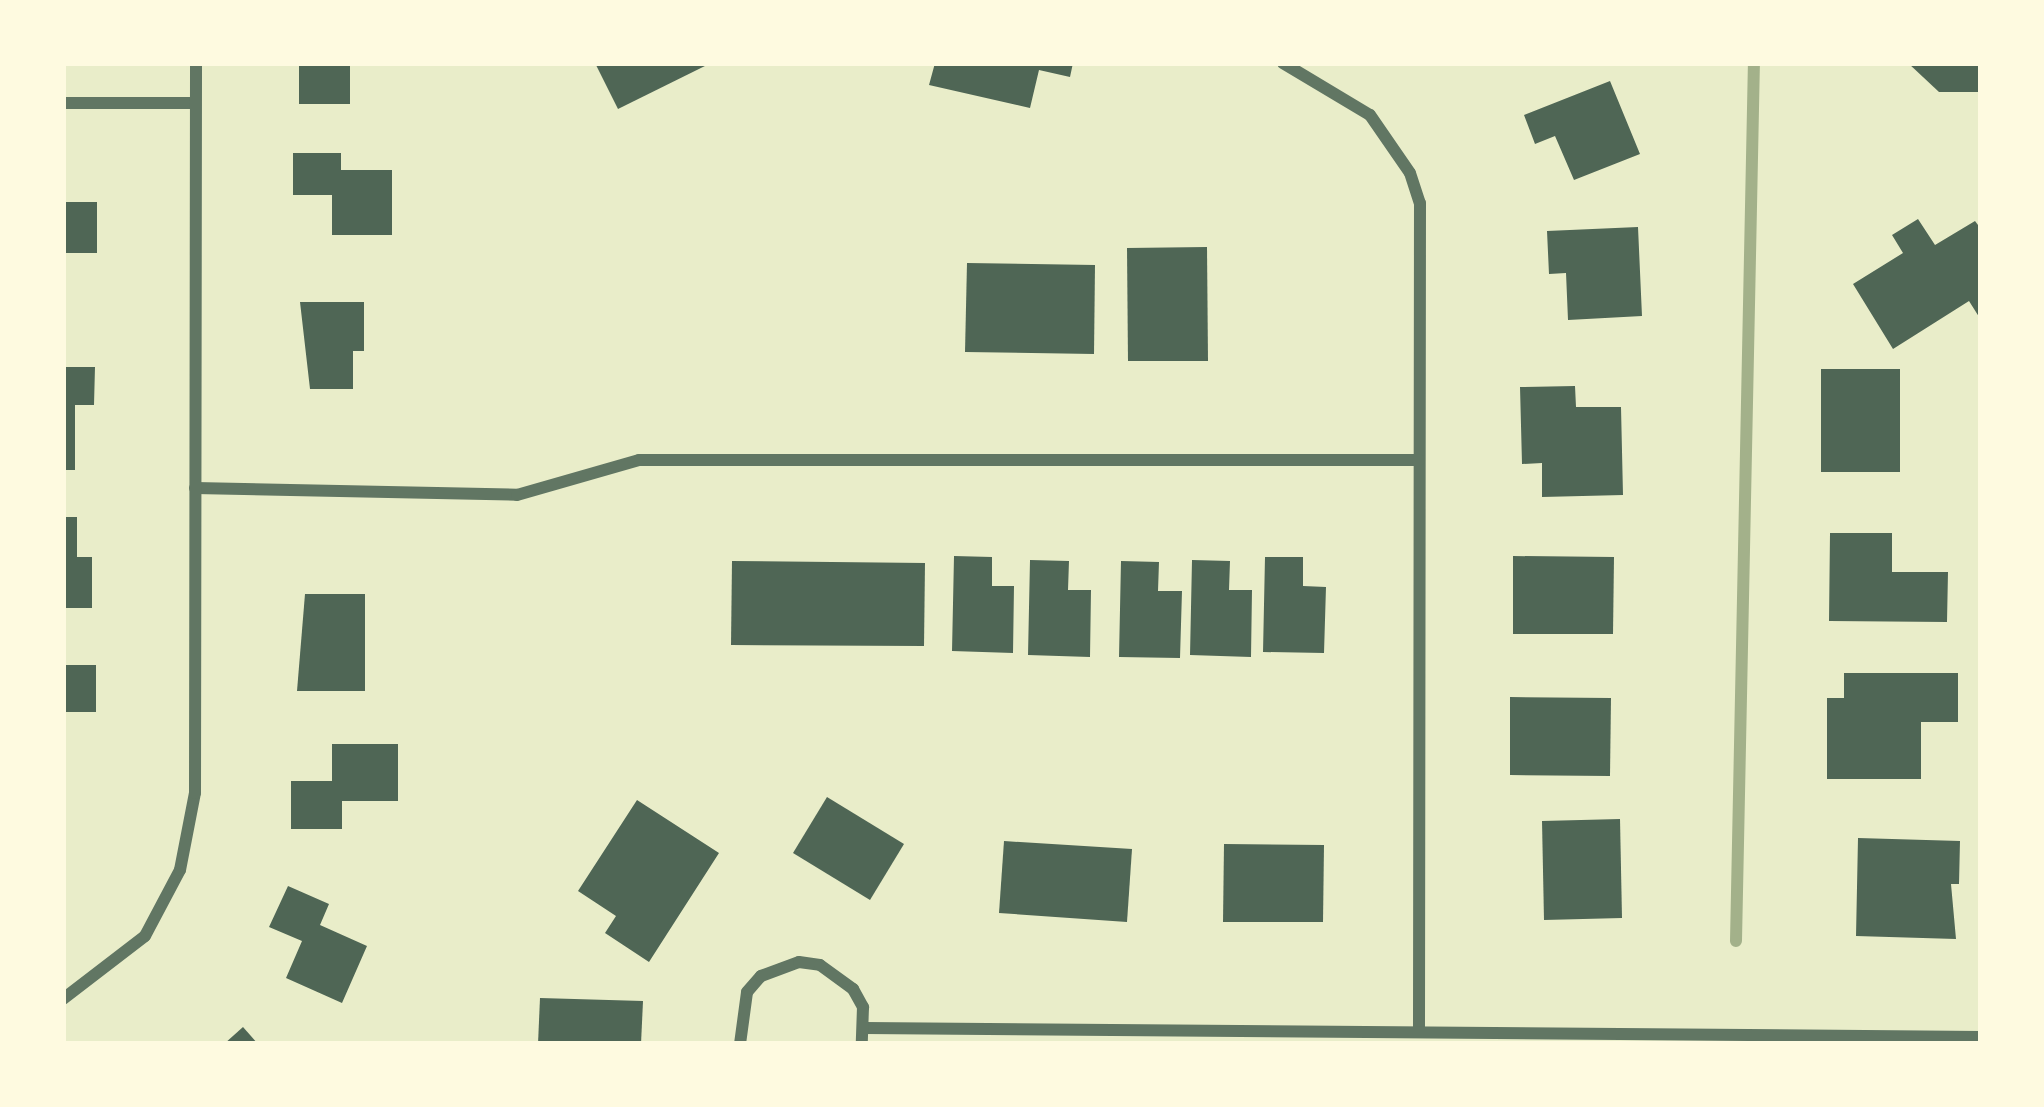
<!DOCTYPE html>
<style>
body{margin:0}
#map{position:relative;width:2044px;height:1107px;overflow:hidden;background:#e9edc9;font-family:Roboto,sans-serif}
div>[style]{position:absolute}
.stream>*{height:12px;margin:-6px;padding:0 6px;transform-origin:6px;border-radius:6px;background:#a3b18a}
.building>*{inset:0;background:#4f6655}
.minor>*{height:12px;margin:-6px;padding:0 6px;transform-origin:6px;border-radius:6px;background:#617663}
span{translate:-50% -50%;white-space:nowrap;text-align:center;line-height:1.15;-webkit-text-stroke:12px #fefae0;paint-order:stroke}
.frame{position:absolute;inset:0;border:66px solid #fefae0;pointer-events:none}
</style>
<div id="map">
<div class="stream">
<i style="left:1736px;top:941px;width:878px;rotate:-88.83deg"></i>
</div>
<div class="building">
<i style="clip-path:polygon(299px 63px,350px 63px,350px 104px,299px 104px)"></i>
<i style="clip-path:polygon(595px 63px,711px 63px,618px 109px)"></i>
<i style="clip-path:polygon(935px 63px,1073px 63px,1070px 77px,1039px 70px,1030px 108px,929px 85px)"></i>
<i style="clip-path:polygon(1908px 63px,1981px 63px,1981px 92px,1939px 92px)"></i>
<i style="clip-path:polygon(1610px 81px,1640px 154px,1574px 180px,1555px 136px,1535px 144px,1524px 115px)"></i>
<i style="clip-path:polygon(293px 153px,341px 153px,341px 170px,392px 170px,392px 235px,332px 235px,332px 195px,293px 195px)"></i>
<i style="clip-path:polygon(63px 202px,97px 202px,97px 253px,63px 253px)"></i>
<i style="clip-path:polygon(1918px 219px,1935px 245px,1975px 221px,1981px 229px,1981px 320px,1969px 301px,1893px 349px,1853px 284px,1903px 253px,1892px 235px)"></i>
<i style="clip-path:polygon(1638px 227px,1642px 316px,1568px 320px,1566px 273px,1549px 274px,1547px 231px)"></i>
<i style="clip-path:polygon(1207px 247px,1208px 361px,1128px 361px,1127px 248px)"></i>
<i style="clip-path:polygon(967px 263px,1095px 265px,1094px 354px,965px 352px)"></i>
<i style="clip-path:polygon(300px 302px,364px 302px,364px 351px,353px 351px,353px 389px,310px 389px)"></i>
<i style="clip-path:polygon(63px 367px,95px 367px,94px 405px,75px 405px,75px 470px,63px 470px)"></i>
<i style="clip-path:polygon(1821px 369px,1900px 369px,1900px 472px,1821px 472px)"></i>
<i style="clip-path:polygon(1575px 386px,1576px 407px,1621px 407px,1623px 495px,1542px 497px,1542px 463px,1522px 464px,1520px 387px)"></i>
<i style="clip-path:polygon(63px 517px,77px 517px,77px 557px,92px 557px,92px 608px,63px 608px)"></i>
<i style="clip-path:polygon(1830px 533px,1892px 533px,1892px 572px,1948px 572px,1947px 622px,1829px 621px)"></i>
<i style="clip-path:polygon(954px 556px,992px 557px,992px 586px,1014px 586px,1013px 653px,952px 651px)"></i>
<i style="clip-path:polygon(1513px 556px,1614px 557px,1613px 634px,1513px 634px)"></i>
<i style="clip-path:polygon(1265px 557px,1303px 557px,1303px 586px,1326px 587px,1324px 653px,1263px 652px)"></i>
<i style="clip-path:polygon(1030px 560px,1069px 561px,1068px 590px,1091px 590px,1090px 657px,1028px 655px)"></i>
<i style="clip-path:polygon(1192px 560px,1230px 561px,1229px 590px,1252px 590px,1251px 657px,1190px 655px)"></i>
<i style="clip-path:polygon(732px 561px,925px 563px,924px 646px,731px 645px)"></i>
<i style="clip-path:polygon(1121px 561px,1159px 562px,1158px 591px,1182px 591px,1180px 658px,1119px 657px)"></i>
<i style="clip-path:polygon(305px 594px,365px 594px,365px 691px,297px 691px)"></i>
<i style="clip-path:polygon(63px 665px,96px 665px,96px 712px,63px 712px)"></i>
<i style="clip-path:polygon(1844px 673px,1958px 673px,1958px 722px,1921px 722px,1921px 779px,1827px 779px,1827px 698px,1844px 698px)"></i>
<i style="clip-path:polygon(1510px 697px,1611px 698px,1610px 776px,1510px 775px)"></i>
<i style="clip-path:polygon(332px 744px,398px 744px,398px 801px,342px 801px,342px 829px,291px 829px,291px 781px,332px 781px)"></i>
<i style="clip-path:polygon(827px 797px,904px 844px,870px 900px,793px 853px)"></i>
<i style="clip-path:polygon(637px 800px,719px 853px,649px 962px,605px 933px,616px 916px,578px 891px)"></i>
<i style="clip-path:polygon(1620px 819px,1622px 918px,1544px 920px,1542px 821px)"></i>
<i style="clip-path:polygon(1858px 838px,1960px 841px,1959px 884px,1951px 884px,1956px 939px,1856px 936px)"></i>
<i style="clip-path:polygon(1004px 841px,1132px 849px,1127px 922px,999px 913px)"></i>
<i style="clip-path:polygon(1224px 844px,1324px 845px,1323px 922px,1223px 922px)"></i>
<i style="clip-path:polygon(288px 886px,329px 904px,320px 925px,367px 946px,342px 1003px,286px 978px,302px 941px,269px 927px)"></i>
<i style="clip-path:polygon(540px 998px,643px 1001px,641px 1044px,538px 1044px)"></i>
<i style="clip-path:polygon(243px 1027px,258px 1044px,224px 1044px)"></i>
</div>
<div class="minor">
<i style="left:1283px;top:63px;width:101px;rotate:30.9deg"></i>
<i style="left:1370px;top:115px;width:70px;rotate:55.4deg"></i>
<i style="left:1410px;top:173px;width:32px;rotate:72deg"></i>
<i style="left:1420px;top:203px;width:829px;rotate:90.07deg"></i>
<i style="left:63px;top:103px;width:132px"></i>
<i style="left:195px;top:488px;width:322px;rotate:1.2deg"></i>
<i style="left:517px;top:495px;width:127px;rotate:-16deg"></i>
<i style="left:639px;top:460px;width:780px"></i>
<i style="left:63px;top:999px;width:103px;rotate:-37.5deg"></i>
<i style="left:145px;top:936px;width:75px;rotate:-62.1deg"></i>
<i style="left:180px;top:870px;width:78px;rotate:-79deg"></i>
<i style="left:195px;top:793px;width:730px;rotate:-89.92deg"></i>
<i style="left:865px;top:1028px;width:1116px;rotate:0.46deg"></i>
<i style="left:740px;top:1044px;width:52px;rotate:-82.3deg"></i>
<i style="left:747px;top:992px;width:21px;rotate:-49deg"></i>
<i style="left:761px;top:976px;width:40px;rotate:-20.2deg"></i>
<i style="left:799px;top:962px;width:21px;rotate:8deg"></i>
<i style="left:820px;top:965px;width:41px;rotate:36deg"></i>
<i style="left:853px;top:989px;width:21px;rotate:61deg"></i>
<i style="left:863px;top:1007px;width:37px;rotate:92deg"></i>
</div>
<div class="frame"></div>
</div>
